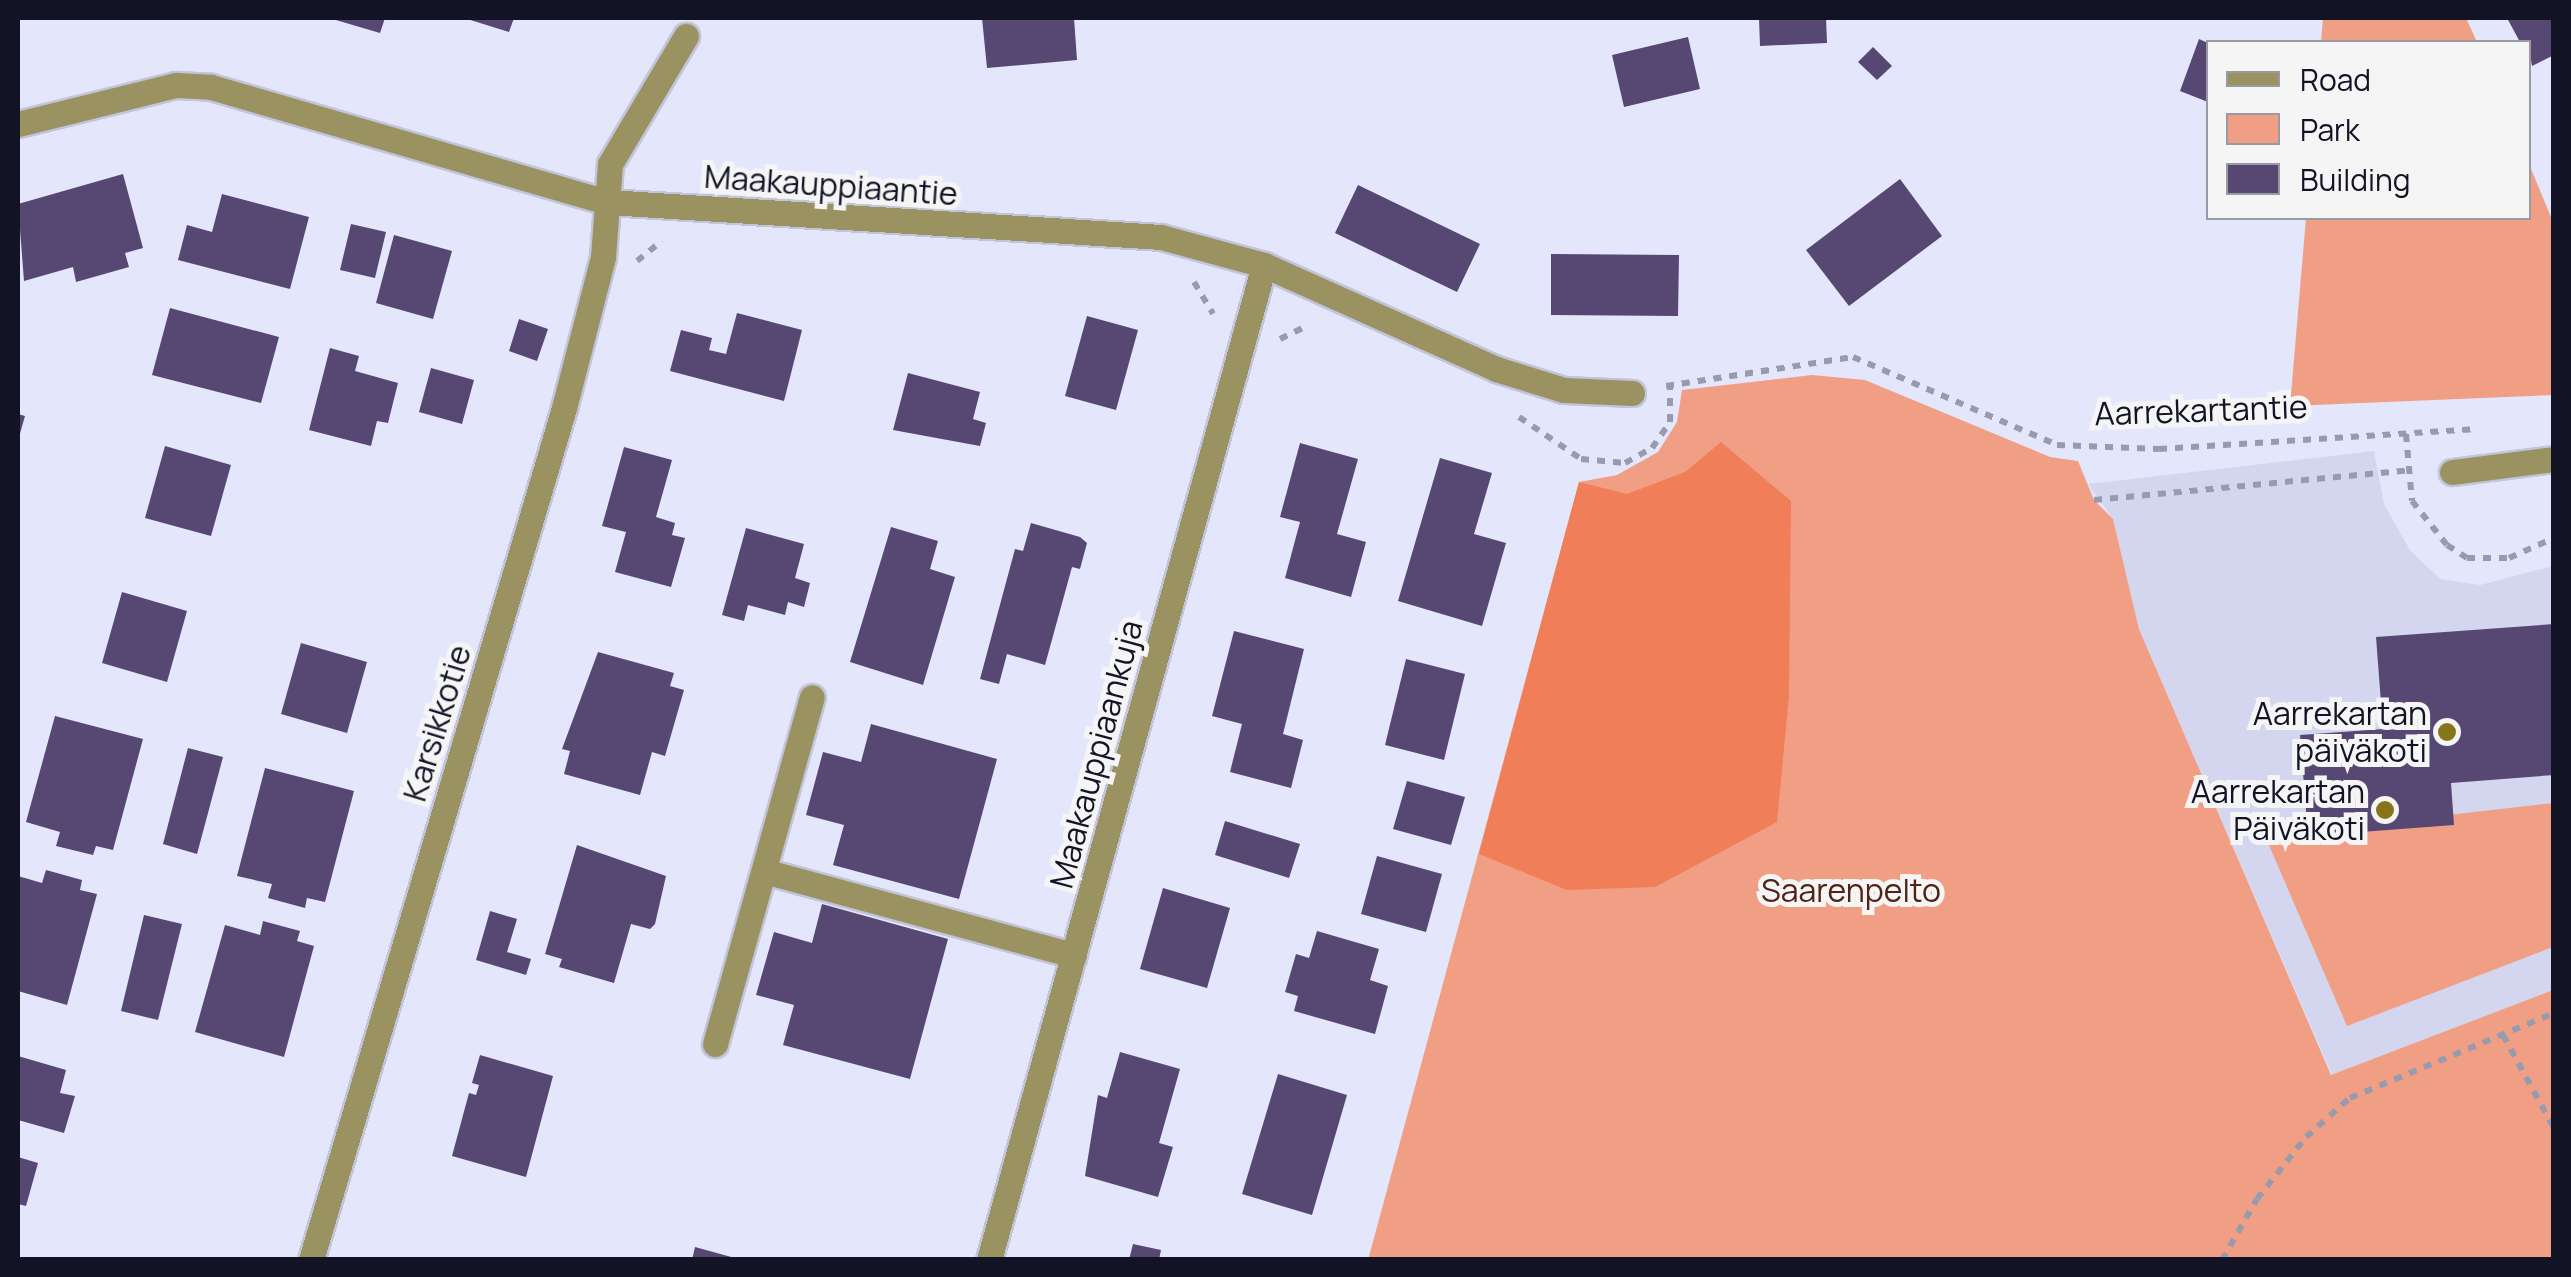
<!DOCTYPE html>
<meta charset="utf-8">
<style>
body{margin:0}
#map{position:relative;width:2571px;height:1277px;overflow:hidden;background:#e4e7fc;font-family:Manrope,sans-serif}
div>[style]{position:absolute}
.built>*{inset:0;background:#d3d6ee}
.green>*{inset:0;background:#f09f85}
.forest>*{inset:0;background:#f07e58}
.building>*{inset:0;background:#564773}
.path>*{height:6px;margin-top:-3px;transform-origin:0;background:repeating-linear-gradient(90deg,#989aae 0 8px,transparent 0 16px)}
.roads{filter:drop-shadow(2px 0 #c2c5da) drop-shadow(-2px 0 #c2c5da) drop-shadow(0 2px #c2c5da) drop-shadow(0 -2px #c2c5da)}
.minor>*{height:25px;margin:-12.5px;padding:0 12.5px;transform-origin:12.5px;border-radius:12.5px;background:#9b9261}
.dots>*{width:28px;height:28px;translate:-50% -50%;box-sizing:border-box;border:5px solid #f5f5f5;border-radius:50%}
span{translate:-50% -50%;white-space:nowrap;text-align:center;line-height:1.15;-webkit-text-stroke:10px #f5f5f5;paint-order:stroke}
.street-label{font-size:32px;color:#121325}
.poi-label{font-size:32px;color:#121325}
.right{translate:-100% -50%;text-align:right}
.park-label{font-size:32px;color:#502314}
.frame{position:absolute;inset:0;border:20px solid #121325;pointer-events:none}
.legend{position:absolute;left:2206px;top:40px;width:325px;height:180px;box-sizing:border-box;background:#f5f5f5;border:2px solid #9a9ba2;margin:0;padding:12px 18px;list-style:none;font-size:30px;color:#121325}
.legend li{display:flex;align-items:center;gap:20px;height:50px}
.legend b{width:50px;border:2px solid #9a9ba2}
</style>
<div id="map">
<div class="built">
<i style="clip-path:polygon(2374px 451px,2384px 504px,2410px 550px,2440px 579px,2480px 585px,2553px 566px,2553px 990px,2332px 1075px,2139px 629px,2113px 519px,2088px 484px)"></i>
</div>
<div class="green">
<i style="clip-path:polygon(2323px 18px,2466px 18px,2477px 42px,2321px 42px)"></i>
<i style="clip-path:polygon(2529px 164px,2553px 222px,2553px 395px,2290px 406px,2306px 218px,2528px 218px)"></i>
<i style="clip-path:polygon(1812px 375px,1865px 380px,2050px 457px,2078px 461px,2094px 500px,2113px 519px,2139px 629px,2331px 1075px,2553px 990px,2553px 1259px,1368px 1260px,1579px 482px,1617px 475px,1658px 452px,1677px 422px,1682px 390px)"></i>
<i style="clip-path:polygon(2553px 803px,2553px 947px,2347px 1026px,2265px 836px)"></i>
</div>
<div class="forest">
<i style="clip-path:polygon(1721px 442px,1791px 501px,1789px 696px,1777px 822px,1655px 887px,1567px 890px,1479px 854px,1579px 482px,1627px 494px,1685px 472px)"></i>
</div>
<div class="building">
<i style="clip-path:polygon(329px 18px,385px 18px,380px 33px)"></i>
<i style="clip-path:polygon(464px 18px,514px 18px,509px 32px)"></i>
<i style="clip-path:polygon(982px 18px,1074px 18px,1077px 60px,987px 68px)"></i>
<i style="clip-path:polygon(1759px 18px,1826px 18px,1827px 43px,1760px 46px)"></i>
<i style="clip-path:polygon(2507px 18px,2554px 18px,2554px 55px,2532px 66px,2528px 42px,2520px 42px)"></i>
<i style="clip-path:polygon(1688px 37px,1700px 89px,1624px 107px,1612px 55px)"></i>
<i style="clip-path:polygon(2199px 39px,2208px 43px,2208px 102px,2180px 91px)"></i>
<i style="clip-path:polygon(1873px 47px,1892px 66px,1877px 80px,1858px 62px)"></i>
<i style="clip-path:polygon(123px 174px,143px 248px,125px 253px,129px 267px,76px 282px,73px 267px,24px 281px,18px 204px)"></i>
<i style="clip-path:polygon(1900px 179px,1942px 236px,1849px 306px,1806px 250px)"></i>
<i style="clip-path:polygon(1358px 185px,1480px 244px,1457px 292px,1335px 233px)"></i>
<i style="clip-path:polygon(222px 194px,309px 217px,290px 289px,178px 260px,187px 225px,212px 232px)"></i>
<i style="clip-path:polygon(351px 224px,386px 232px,375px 278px,340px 270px)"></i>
<i style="clip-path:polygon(394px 235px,452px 251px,433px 319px,376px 303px)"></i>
<i style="clip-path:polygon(1551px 254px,1679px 255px,1678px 316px,1551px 315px)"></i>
<i style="clip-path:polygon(170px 308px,279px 337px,261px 403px,152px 375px)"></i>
<i style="clip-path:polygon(737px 313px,802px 330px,784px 401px,670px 371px,681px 330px,712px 338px,709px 350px,726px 354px)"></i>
<i style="clip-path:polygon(1087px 316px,1138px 330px,1116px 410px,1065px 396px)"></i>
<i style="clip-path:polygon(519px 319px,548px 329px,537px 361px,509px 351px)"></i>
<i style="clip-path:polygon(330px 348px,359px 356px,355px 371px,398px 383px,388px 423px,377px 421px,371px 446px,309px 430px)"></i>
<i style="clip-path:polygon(431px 368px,474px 380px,462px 424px,419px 412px)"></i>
<i style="clip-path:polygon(908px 373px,980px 392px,973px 419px,986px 423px,980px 446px,893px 430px)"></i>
<i style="clip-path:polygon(18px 414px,25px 416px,19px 437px,18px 437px)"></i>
<i style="clip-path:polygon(1300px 443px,1358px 459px,1337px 534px,1366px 542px,1351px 597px,1285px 578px,1300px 522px,1280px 517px)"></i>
<i style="clip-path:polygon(165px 446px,231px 465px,211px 536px,145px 518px)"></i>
<i style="clip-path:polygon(624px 447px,672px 460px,656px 517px,675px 523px,672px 535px,685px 538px,671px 587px,615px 572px,626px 532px,602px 526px)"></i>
<i style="clip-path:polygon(1440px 458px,1492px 473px,1474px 534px,1506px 543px,1482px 626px,1398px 601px)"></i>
<i style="clip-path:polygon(1031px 523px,1080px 537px,1087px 543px,1080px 569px,1072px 567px,1045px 665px,1007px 654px,999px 684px,980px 679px,1015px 549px,1023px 551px)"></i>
<i style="clip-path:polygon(891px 527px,938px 541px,930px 569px,955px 577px,923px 685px,850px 662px)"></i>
<i style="clip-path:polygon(746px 528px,804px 544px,795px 578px,810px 583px,804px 607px,788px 602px,785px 615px,748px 605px,744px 621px,722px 615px)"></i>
<i style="clip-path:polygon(122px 592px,187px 611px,167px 682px,102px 663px)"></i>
<i style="clip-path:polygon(2554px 624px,2554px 775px,2451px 783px,2454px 825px,2308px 836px,2300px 735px,2383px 729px,2376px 637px)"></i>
<i style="clip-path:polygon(1234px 631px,1304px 649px,1283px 734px,1303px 740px,1291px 788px,1230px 772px,1242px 724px,1212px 716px)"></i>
<i style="clip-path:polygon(301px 643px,367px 662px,347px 733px,281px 714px)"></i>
<i style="clip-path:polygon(598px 652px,674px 673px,670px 686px,684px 690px,665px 756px,652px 752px,640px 795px,564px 774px,570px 751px,562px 749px)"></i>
<i style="clip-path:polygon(1406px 659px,1465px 674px,1444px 760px,1385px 745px)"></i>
<i style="clip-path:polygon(55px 716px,143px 739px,113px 850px,96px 846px,93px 855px,56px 846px,60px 832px,26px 822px)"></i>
<i style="clip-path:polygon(871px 724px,997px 759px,959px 899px,833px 865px,844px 825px,806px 815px,823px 752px,861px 762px)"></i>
<i style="clip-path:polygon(188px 748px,223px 757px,197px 854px,163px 844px)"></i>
<i style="clip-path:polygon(265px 768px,354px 791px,325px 902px,307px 898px,305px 908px,268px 898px,272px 884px,237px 876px)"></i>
<i style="clip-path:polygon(1407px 781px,1465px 797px,1451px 845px,1393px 829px)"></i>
<i style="clip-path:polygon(1225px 821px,1300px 844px,1289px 878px,1215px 855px)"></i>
<i style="clip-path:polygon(577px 845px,666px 876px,655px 924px,650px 929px,631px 924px,614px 983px,559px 967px,562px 959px,545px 954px)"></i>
<i style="clip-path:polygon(1377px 856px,1442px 874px,1426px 932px,1361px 914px)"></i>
<i style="clip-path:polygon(46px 870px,82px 880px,80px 890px,97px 894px,67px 1005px,18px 991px,18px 876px,42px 883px)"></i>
<i style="clip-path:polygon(1163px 888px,1230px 908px,1207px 988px,1140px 969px)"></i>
<i style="clip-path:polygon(822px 904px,948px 939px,910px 1079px,783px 1045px,794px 1005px,756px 995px,774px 932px,812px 943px)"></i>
<i style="clip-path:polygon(490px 911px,517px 919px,507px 952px,531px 959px,526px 975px,476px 960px)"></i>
<i style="clip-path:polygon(144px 915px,182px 924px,158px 1020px,121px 1011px)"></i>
<i style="clip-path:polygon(263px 921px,300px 931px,297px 941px,314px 946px,284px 1057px,195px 1032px,225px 925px,260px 935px)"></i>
<i style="clip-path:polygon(1317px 931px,1379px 949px,1370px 980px,1388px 986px,1375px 1034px,1294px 1011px,1298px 996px,1285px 992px,1296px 954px,1309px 958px)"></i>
<i style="clip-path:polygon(1120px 1052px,1180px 1069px,1159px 1143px,1173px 1147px,1158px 1197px,1085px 1176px,1098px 1095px,1107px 1098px)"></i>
<i style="clip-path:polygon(480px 1055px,553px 1076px,526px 1177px,452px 1156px,469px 1093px,476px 1095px,479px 1085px,472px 1083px)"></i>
<i style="clip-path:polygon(18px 1056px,66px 1070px,60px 1093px,75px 1096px,64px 1133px,18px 1120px)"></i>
<i style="clip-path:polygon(1278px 1074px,1347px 1095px,1312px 1215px,1242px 1194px)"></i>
<i style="clip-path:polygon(18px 1157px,38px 1163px,26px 1206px,18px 1204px)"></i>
<i style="clip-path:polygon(1133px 1244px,1161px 1250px,1159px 1260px,1129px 1260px)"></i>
<i style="clip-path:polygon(695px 1247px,735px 1258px,735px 1260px,692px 1260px)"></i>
</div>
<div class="path">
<i style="left:637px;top:261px;width:32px;rotate:-39deg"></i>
<i style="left:1194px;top:282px;width:37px;rotate:59deg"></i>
<i style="left:1280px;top:339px;width:32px;rotate:-26deg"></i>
<i style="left:1666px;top:386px;width:189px;rotate:-8.8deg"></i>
<i style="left:1853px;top:357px;width:222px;rotate:23.3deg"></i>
<i style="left:2057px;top:445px;width:102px;rotate:2.2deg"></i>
<i style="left:2159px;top:449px;width:319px;rotate:-3.6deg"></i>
<i style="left:1519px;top:417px;width:75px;rotate:34.1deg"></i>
<i style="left:1581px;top:459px;width:44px;rotate:5.2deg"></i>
<i style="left:1625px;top:463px;width:31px;rotate:-29deg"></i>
<i style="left:1652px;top:448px;width:32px;rotate:-55deg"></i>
<i style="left:1670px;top:422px;width:36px;rotate:-90deg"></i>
<i style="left:2406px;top:434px;width:67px;rotate:84.9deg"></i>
<i style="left:2412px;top:501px;width:56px;rotate:51.5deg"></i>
<i style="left:2447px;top:545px;width:24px;rotate:33deg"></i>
<i style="left:2467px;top:558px;width:42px"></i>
<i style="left:2509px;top:558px;width:49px;rotate:-24deg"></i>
<i style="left:2094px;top:500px;width:317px;rotate:-5.4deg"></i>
<i style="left:2503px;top:1035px;width:106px;rotate:61.3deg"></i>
<i style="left:2222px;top:1260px;width:70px;rotate:-60.2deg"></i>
<i style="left:2257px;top:1199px;width:79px;rotate:-51.7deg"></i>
<i style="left:2306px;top:1137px;width:59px;rotate:-41.6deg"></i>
<i style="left:2350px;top:1098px;width:221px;rotate:-22.6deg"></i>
</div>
<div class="roads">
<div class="minor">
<i style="left:18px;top:124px;width:163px;rotate:-13.9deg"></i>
<i style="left:176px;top:85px;width:35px;rotate:3deg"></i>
<i style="left:211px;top:87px;width:413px;rotate:16.2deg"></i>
<i style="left:608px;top:202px;width:554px;rotate:3.62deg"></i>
<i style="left:1161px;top:237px;width:107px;rotate:15.2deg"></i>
<i style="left:1264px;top:265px;width:254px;rotate:24.1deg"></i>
<i style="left:1496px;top:369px;width:71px;rotate:17.2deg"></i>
<i style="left:1564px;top:390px;width:68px;rotate:2.5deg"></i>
<i style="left:2452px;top:472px;width:103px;rotate:-7.3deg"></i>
<i style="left:764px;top:871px;width:321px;rotate:15.2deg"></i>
<i style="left:715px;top:1044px;width:360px;rotate:-74.4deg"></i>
<i style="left:311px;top:1260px;width:889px;rotate:-73.46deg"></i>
<i style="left:564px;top:408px;width:156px;rotate:-75.5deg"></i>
<i style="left:603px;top:257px;width:93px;rotate:-85.7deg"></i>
<i style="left:610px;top:164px;width:149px;rotate:-59.3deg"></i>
<i style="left:989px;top:1260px;width:1032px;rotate:-74.55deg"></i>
</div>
</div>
<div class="dots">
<i style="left:2447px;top:732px;background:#867619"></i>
<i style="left:2385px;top:810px;background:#867619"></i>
</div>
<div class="street-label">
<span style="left:831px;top:185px;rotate:4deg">Maakauppiaantie</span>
<span style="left:2201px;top:410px;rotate:-2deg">Aarrekartantie</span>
<span style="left:437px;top:723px;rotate:-73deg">Karsikkotie</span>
<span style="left:1096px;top:754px;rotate:-75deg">Maakauppiaankuja</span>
</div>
<div class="poi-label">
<span class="right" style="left:2427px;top:732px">Aarrekartan<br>päiväkoti</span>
<span class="right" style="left:2365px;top:810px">Aarrekartan<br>Päiväkoti</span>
</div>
<div class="park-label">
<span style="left:1851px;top:890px">Saarenpelto</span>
</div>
<div class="frame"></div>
<ul class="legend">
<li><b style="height:12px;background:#9b9261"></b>Road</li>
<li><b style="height:28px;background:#f09f85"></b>Park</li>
<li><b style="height:28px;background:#564773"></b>Building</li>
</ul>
</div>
